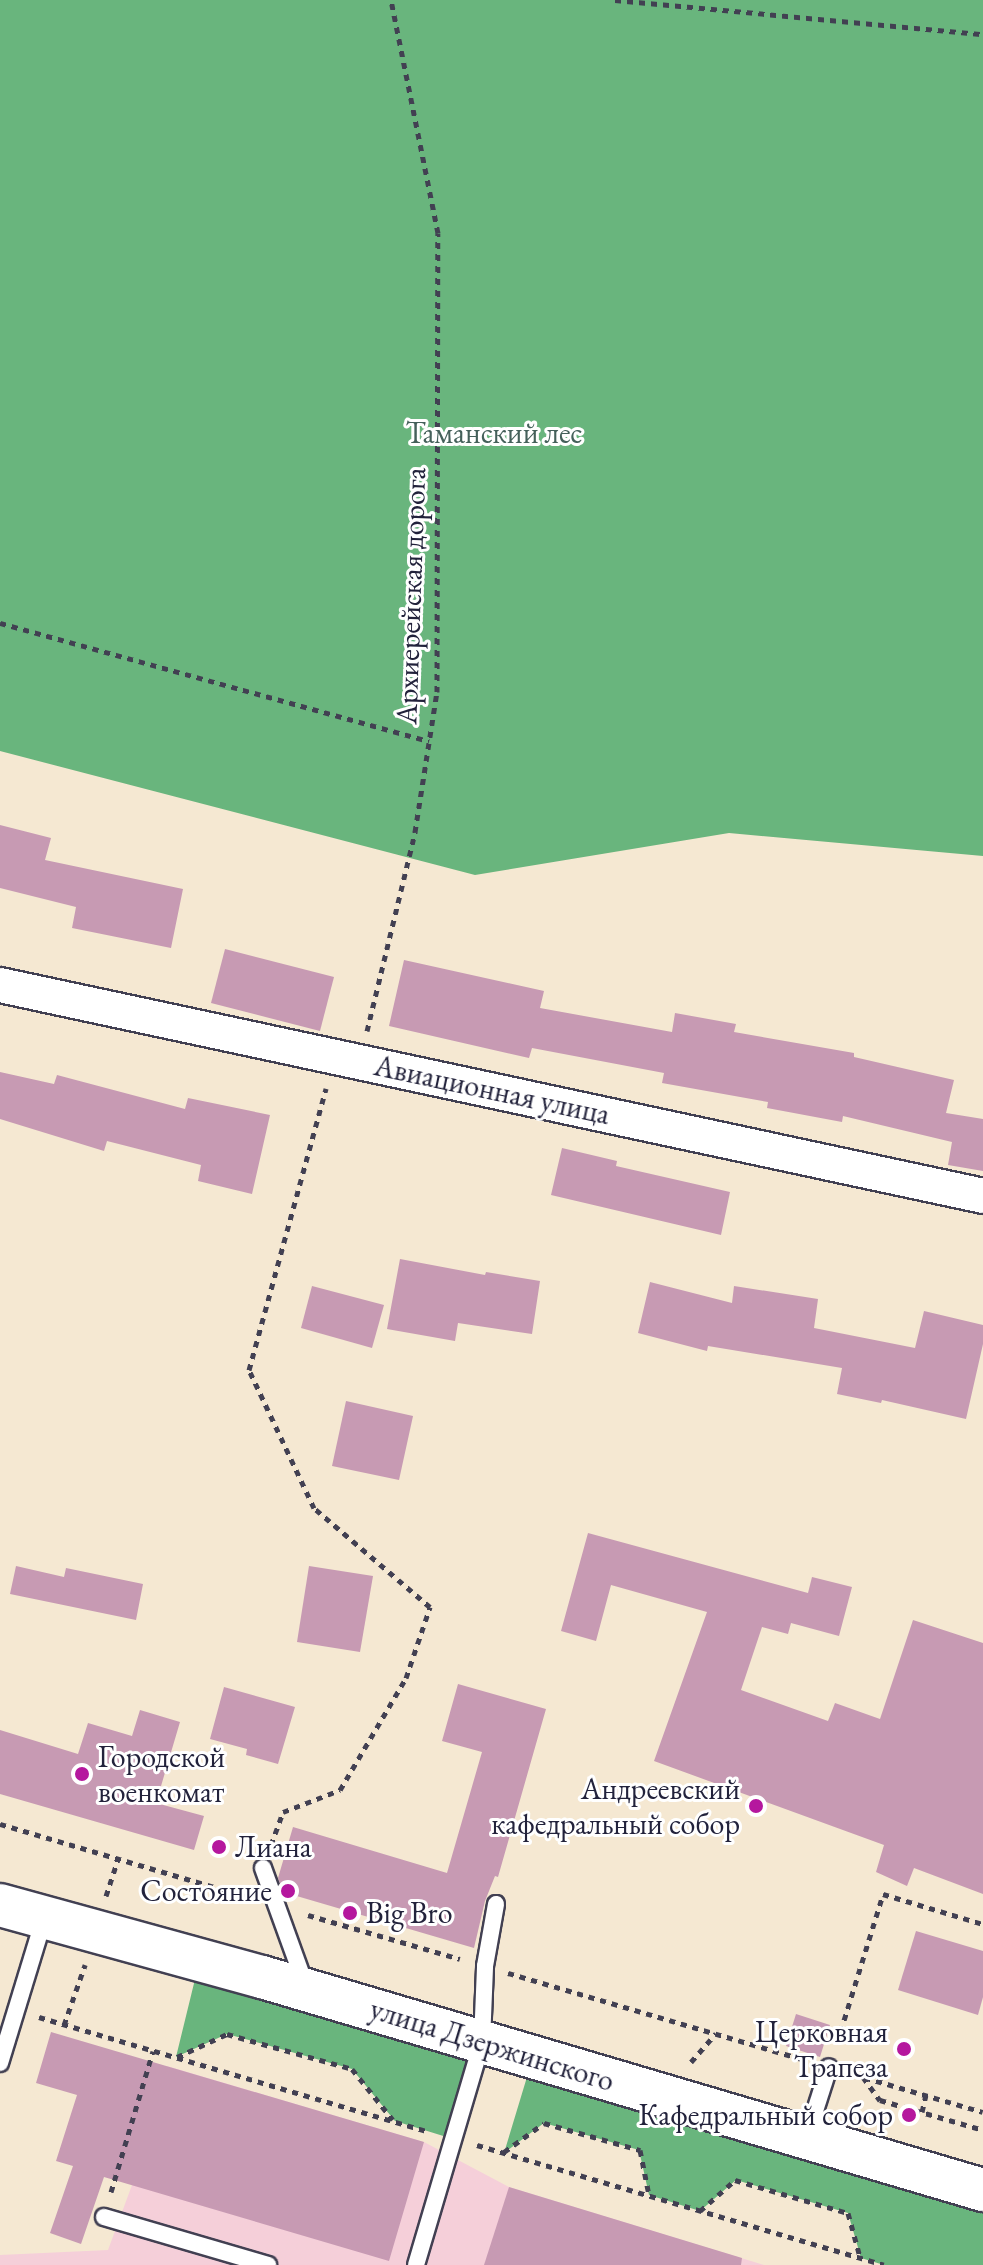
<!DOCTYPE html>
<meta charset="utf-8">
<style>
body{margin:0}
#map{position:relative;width:983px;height:2265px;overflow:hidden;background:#f5e8d2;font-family:"EB Garamond",serif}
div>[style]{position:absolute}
.built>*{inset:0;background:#f5cfd9}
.forest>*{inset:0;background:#69b57d}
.building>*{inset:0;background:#c79ab3}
.path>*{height:5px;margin-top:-2.5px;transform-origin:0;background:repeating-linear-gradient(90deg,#424052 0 6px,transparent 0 12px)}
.roads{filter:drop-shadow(2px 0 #424052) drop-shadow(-2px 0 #424052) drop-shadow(0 2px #424052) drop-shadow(0 -2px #424052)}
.service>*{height:16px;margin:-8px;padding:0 8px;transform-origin:8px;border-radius:8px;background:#fff}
.minor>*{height:34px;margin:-17px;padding:0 17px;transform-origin:17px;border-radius:17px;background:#fff}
.tertiary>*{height:42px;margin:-21px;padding:0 21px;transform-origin:21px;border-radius:21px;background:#fff}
.dots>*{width:22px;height:22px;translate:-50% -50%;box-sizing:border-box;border:4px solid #fff;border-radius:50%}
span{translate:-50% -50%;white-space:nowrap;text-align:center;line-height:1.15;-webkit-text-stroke:6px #fff;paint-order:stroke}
.park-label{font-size:30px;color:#44605a}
.street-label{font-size:30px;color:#22223b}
.poi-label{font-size:30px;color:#22223b}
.left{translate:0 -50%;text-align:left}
.right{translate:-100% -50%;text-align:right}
</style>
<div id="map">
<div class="built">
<i style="clip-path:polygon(167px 2066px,424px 2142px,509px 2187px,764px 2265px,0 2265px,0 2255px,108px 2250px,132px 2185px)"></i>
</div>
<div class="forest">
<i style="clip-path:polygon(0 0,983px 0,983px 856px,729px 833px,475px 875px,0 751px)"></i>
<i style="clip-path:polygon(197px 1971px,477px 2051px,453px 2139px,395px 2121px,352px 2069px,227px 2034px,176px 2057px)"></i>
<i style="clip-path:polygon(530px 2067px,983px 2204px,983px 2265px,884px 2265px,861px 2258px,848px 2213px,736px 2180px,700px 2211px,649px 2195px,639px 2150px,544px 2123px,504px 2153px)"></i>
</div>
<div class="building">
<i style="clip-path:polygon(0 825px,51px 838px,45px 860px,183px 889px,171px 948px,72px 928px,76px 907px,0 888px)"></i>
<i style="clip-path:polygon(225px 949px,334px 977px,320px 1031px,211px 1003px)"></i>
<i style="clip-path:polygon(404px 960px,544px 991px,540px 1008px,672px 1032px,675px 1013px,736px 1024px,734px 1032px,854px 1053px,854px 1057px,954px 1080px,946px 1113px,983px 1119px,983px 1171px,948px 1165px,952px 1142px,843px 1116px,842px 1122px,767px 1108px,768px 1102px,662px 1083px,664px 1073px,532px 1048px,529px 1058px,389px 1026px)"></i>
<i style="clip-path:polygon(0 1072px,54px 1084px,57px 1075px,185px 1109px,188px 1098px,270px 1115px,252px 1194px,198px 1181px,201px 1165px,107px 1141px,104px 1151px,0 1119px)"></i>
<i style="clip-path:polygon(562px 1148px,617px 1161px,616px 1166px,730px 1192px,721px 1235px,551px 1195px)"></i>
<i style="clip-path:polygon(400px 1259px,485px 1275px,486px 1272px,540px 1281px,532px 1334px,458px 1323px,455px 1341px,387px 1329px)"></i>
<i style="clip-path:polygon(650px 1282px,732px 1303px,734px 1286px,818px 1299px,814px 1328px,915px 1348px,924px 1311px,983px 1325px,983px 1344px,966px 1419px,882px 1400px,881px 1403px,837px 1394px,842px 1368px,708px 1346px,707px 1351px,638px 1333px)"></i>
<i style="clip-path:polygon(312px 1286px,384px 1305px,372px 1348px,301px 1328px)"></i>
<i style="clip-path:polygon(346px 1401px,413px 1416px,399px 1480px,332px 1466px)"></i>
<i style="clip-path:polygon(588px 1533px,808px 1593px,812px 1577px,852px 1587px,839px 1636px,791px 1623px,788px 1634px,762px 1627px,741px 1690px,828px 1721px,835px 1703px,880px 1719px,913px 1620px,983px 1643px,983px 1894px,914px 1868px,907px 1886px,876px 1872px,884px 1845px,654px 1761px,707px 1612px,611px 1585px,596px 1641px,561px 1631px)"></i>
<i style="clip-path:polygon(16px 1566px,64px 1577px,66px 1568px,143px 1584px,136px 1620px,10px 1594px)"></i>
<i style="clip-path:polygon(309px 1566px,373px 1576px,360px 1652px,297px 1642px)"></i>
<i style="clip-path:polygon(458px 1684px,546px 1709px,498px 1877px,495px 1876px,485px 1901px,474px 1948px,283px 1892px,278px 1878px,293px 1827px,447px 1873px,482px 1752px,442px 1741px)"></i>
<i style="clip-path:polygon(224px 1687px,295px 1707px,278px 1764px,246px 1755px,247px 1749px,210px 1739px)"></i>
<i style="clip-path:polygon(140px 1710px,180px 1722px,156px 1803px,204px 1816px,194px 1850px,0 1794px,0 1730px,78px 1754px,88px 1723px,132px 1736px)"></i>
<i style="clip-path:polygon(916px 1931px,983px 1951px,983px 1997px,978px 2015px,898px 1990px)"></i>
<i style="clip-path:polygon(796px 2014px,830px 2025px,820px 2057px,786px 2046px)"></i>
<i style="clip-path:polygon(51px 2032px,424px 2142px,389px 2261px,104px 2177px,81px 2244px,50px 2233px,73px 2166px,56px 2161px,77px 2095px,36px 2083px)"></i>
<i style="clip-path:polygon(509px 2187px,742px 2258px,741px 2265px,484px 2265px)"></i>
</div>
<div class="path">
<i style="left:615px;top:0;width:370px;rotate:5.3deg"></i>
<i style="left:0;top:623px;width:445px;rotate:15.4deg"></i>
<i style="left:367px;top:1031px;width:205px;rotate:-76.4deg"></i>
<i style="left:415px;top:832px;width:142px;rotate:-81.1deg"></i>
<i style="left:437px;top:692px;width:459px;rotate:-89.9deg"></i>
<i style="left:438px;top:233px;width:238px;rotate:-101.4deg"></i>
<i style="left:0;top:1824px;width:255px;rotate:16.4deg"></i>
<i style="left:271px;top:1845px;width:35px;rotate:-70deg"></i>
<i style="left:283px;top:1812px;width:61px;rotate:-21.1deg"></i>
<i style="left:340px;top:1790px;width:130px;rotate:-59.5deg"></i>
<i style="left:406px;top:1678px;width:75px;rotate:-71.3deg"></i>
<i style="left:430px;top:1607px;width:153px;rotate:-139.5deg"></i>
<i style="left:314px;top:1508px;width:153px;rotate:-115.2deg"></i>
<i style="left:249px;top:1370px;width:292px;rotate:-74.7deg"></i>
<i style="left:106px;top:1896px;width:39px;rotate:-72deg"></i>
<i style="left:308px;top:1915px;width:158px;rotate:16.1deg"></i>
<i style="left:508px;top:1973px;width:309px;rotate:16.3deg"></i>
<i style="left:39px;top:2017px;width:407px;rotate:16.4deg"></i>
<i style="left:64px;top:2025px;width:64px;rotate:-70.7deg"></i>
<i style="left:837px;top:2043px;width:156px;rotate:-72.8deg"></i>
<i style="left:883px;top:1894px;width:104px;rotate:16.7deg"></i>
<i style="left:177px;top:2057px;width:55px;rotate:-24.7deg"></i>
<i style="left:227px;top:2034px;width:130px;rotate:15.6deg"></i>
<i style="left:352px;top:2069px;width:65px;rotate:51.2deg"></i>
<i style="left:691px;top:2062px;width:38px;rotate:-49deg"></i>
<i style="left:853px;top:2074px;width:135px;rotate:16.3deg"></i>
<i style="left:863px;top:2077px;width:29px;rotate:54deg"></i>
<i style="left:880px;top:2100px;width:107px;rotate:16.2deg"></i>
<i style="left:922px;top:2112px;width:17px;rotate:-77deg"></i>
<i style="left:477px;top:2145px;width:424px;rotate:16.4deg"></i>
<i style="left:504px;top:2152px;width:49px;rotate:-35.9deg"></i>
<i style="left:544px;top:2123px;width:100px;rotate:15.7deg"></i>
<i style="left:640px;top:2150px;width:46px;rotate:78.7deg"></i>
<i style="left:111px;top:2192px;width:147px;rotate:-73.4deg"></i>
<i style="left:700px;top:2211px;width:47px;rotate:-41.5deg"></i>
<i style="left:735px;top:2180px;width:118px;rotate:16.3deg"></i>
<i style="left:848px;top:2213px;width:46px;rotate:74.7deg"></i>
</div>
<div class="roads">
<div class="service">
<i style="left:263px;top:1868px;width:123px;rotate:70.1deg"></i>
<i style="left:0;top:2063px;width:151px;rotate:-73deg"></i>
<i style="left:807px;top:2136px;width:72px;rotate:-72.3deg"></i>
<i style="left:104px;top:2217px;width:171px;rotate:16.3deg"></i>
<i style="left:416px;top:2265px;width:233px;rotate:-73.5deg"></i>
<i style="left:482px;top:2042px;width:76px;rotate:-87.7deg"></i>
<i style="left:485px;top:1966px;width:63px;rotate:-79.9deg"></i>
</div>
<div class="minor">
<i style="left:0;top:985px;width:1005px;rotate:12.11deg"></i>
</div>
<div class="tertiary">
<i style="left:0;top:1905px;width:272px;rotate:15.4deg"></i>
<i style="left:262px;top:1977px;width:752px;rotate:16.46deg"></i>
</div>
</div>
<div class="dots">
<i style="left:82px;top:1774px;background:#b5179e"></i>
<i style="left:756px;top:1806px;background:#b5179e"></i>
<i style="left:219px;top:1847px;background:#b5179e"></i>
<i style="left:288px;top:1891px;background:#b5179e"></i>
<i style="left:350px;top:1913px;background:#b5179e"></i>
<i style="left:904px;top:2049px;background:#b5179e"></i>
<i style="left:909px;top:2115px;background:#b5179e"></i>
</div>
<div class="park-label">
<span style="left:494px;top:433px">Таманский лес</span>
</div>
<div class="street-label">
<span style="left:411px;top:596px;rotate:-88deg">Архиерейская дорога</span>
<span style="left:492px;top:1090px;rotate:12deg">Авиационная улица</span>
<span style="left:492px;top:2045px;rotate:17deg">улица Дзержинского</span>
</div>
<div class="poi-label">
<span class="left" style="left:98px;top:1774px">Городской<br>военкомат</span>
<span class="right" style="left:740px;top:1806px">Андреевский<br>кафедральный собор</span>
<span class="left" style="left:235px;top:1847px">Лиана</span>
<span class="right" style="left:272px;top:1891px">Состояние</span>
<span class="left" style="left:366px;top:1913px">Big Bro</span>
<span class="right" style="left:888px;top:2049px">Церковная<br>Трапеза</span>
<span class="right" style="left:893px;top:2115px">Кафедральный собор</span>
</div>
</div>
